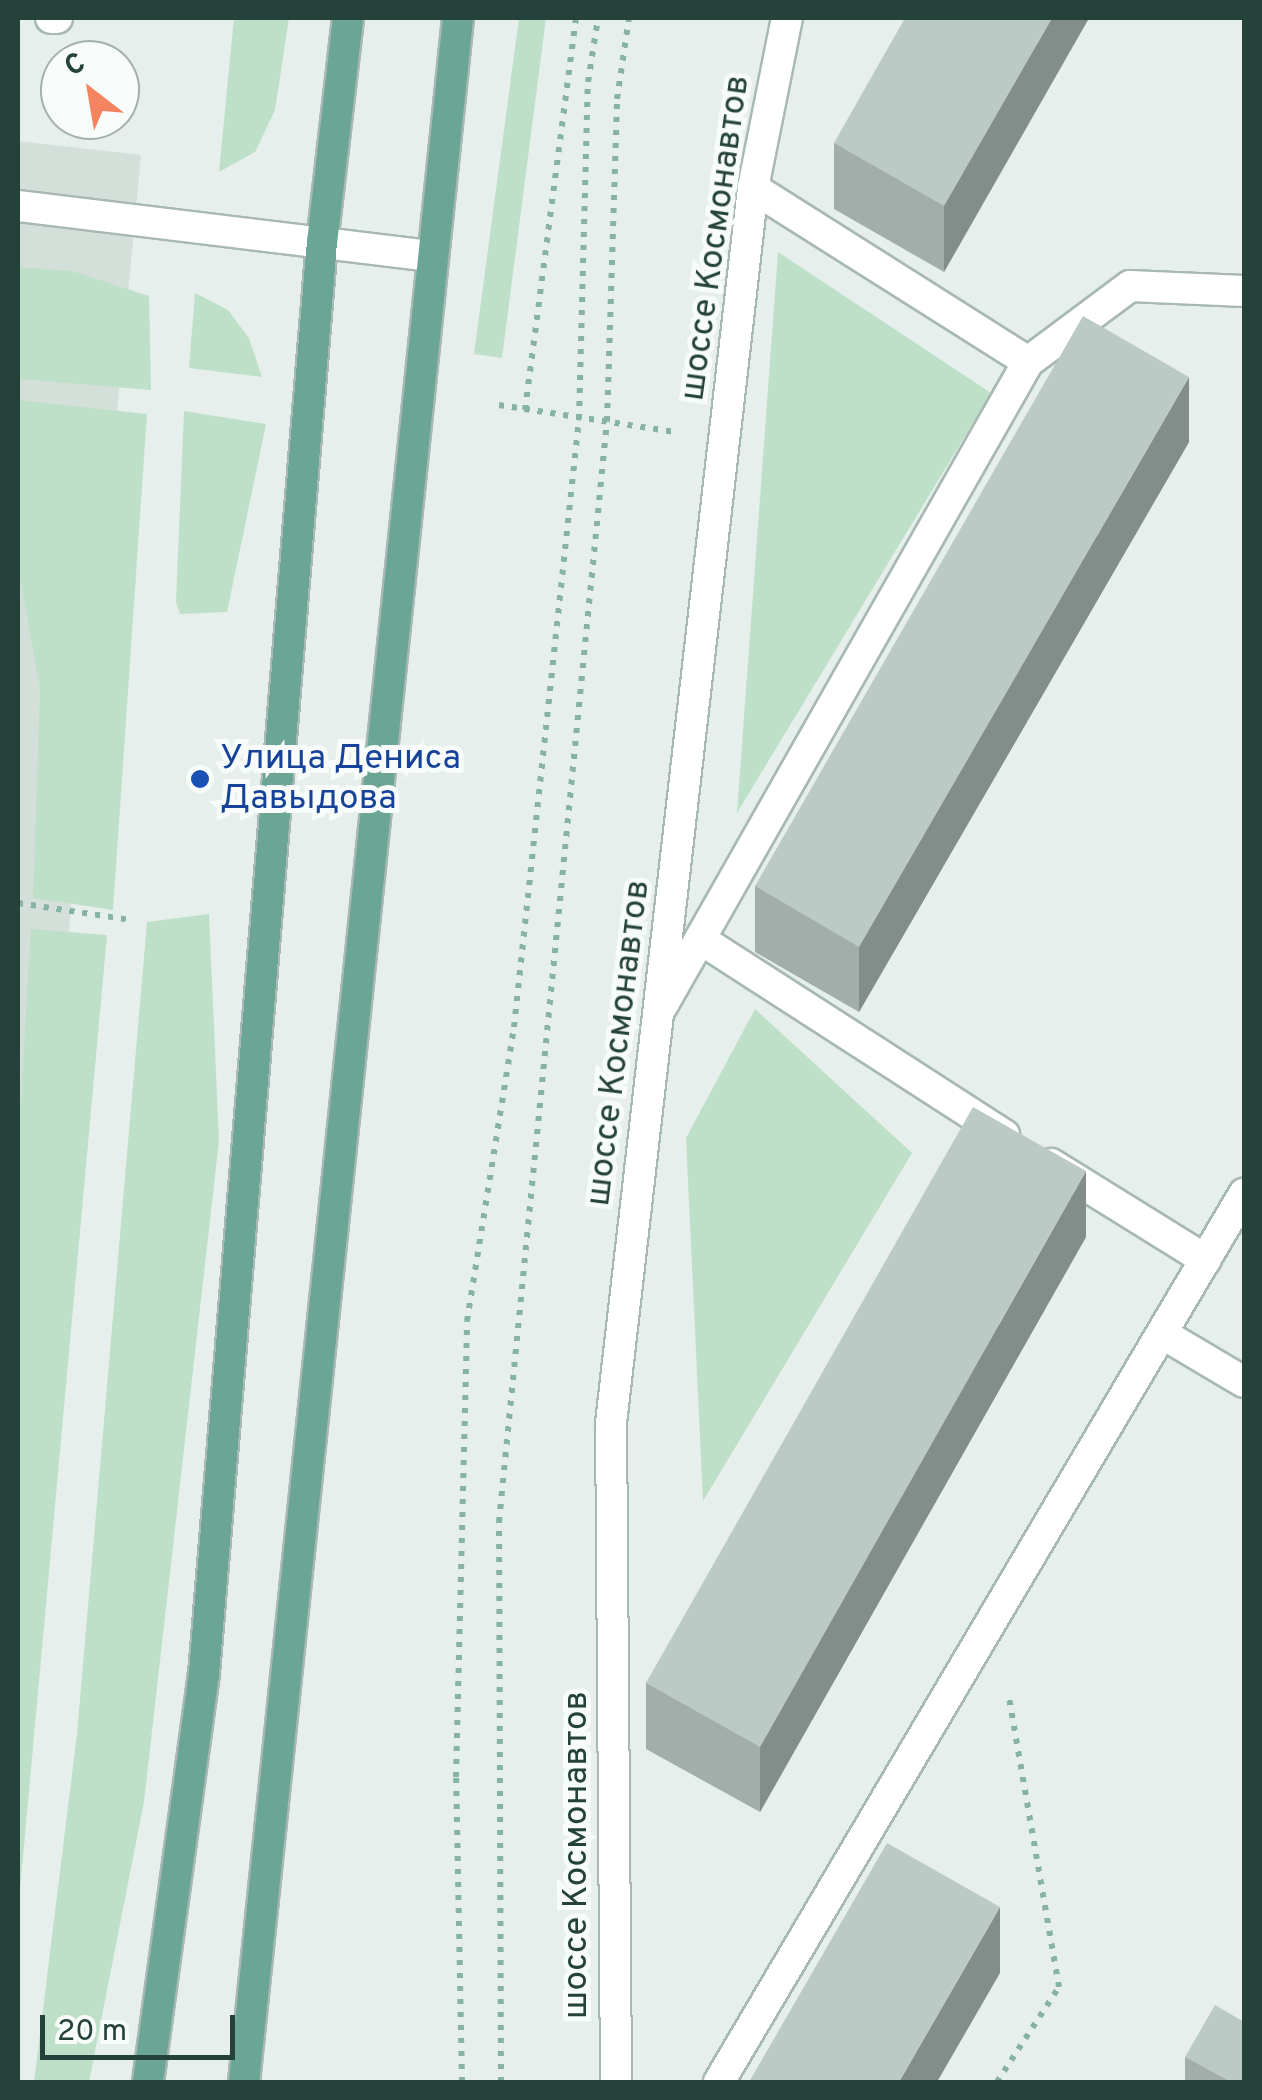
<!DOCTYPE html>
<meta charset="utf-8">
<style>
body{margin:0}
#map{position:relative;width:1262px;height:2100px;overflow:hidden;background:#e6efeb;font-family:Overpass,sans-serif}
div>[style]{position:absolute}
.built>*{inset:0;background:#d4dfda}
.green>*{inset:0;background:#bfe0c8}
.path>*{height:6px;margin-top:-3px;transform-origin:0;background:repeating-linear-gradient(90deg,#86b3a5 0 5px,transparent 0 13px)}
.roads{filter:drop-shadow(2px 0 #a8b8b2) drop-shadow(-2px 0 #a8b8b2) drop-shadow(0 2px #a8b8b2) drop-shadow(0 -2px #a8b8b2)}
.lane>*{height:30px;margin:-15px;padding:0 15px;transform-origin:15px;border-radius:15px;background:#fff}
.street>*{height:30px;margin:-15px;padding:0 15px;transform-origin:15px;border-radius:15px;background:#fff}
.primary>*{height:30px;margin:-15px;padding:0 15px;transform-origin:15px;border-radius:15px;background:#6aa596}
.wall>*{inset:0;background:#a1aea9}
.shaded-wall>*{inset:0;background:#838d89}
.building>*{inset:0;background:#bbcac4}
.dots>*{width:28px;height:28px;translate:-50% -50%;box-sizing:border-box;border:5px solid #f7fbf9;border-radius:50%}
span{translate:-50% -50%;white-space:nowrap;text-align:center;line-height:1.15;-webkit-text-stroke:10px #f7fbf9;paint-order:stroke}
.street-label{font-size:35px;color:#24423a}
.transit-label{font-size:35px;color:#164399}
.left{translate:0 -50%;text-align:left}
.frame{position:absolute;inset:0;border:20px solid #24423a;pointer-events:none}
.north{position:absolute;left:40px;top:40px;width:100px;height:100px;box-sizing:border-box;background:#f7fbf9;border:2px solid #a3b1ad;border-radius:50%;rotate:329deg;font-size:28px;font-weight:700;line-height:40px;text-align:center;color:#24423a}
.north::after{content:'';display:block;margin:auto;width:35px;height:45px;background:#f4845f;clip-path:polygon(50% 0,100% 100%,50% 72%,0 100%)}
.scale{position:absolute;left:40px;top:2015px;width:195px;height:45px;box-sizing:border-box;border:5px solid #24423a;border-top:0;padding-left:12px;font-size:30px;line-height:35px;white-space:nowrap;color:#24423a;-webkit-text-stroke:8px #f7fbf9;paint-order:stroke}
</style>
<div id="map">
<div class="built">
<i style="clip-path:polygon(18px 141px,141px 155px,18px 1478px)"></i>
</div>
<div class="green">
<i style="clip-path:polygon(234px 18px,289px 18px,275px 110px,255px 152px,219px 172px)"></i>
<i style="clip-path:polygon(519px 18px,546px 18px,502px 358px,474px 354px)"></i>
<i style="clip-path:polygon(778px 252px,991px 393px,737px 813px)"></i>
<i style="clip-path:polygon(18px 267px,72px 271px,149px 296px,151px 390px,18px 379px)"></i>
<i style="clip-path:polygon(195px 293px,228px 310px,249px 338px,262px 377px,189px 368px)"></i>
<i style="clip-path:polygon(18px 400px,147px 414px,113px 910px,33px 898px,40px 688px,18px 567px)"></i>
<i style="clip-path:polygon(184px 411px,266px 424px,227px 612px,180px 614px,176px 602px)"></i>
<i style="clip-path:polygon(209px 914px,219px 1141px,144px 1802px,89px 2082px,34px 2082px,77px 1734px,147px 922px)"></i>
<i style="clip-path:polygon(31px 929px,107px 935px,18px 1912px,18px 1144px)"></i>
<i style="clip-path:polygon(755px 1009px,912px 1153px,703px 1501px,686px 1138px)"></i>
</div>
<div class="path">
<i style="left:499px;top:405px;width:178px;rotate:8.7deg"></i>
<i style="left:525px;top:410px;width:395px;rotate:-82.6deg"></i>
<i style="left:18px;top:903px;width:113px;rotate:8.6deg"></i>
<i style="left:462px;top:2082px;width:305px;rotate:-91.1deg"></i>
<i style="left:456px;top:1777px;width:456px;rotate:-88.6deg"></i>
<i style="left:467px;top:1321px;width:298px;rotate:-80.9deg"></i>
<i style="left:514px;top:1027px;width:611px;rotate:-83.9deg"></i>
<i style="left:579px;top:419px;width:337px;rotate:-88.5deg"></i>
<i style="left:588px;top:82px;width:65px;rotate:-81.1deg"></i>
<i style="left:501px;top:2082px;width:560px;rotate:-90.2deg"></i>
<i style="left:499px;top:1522px;width:1106px;rotate:-84.4deg"></i>
<i style="left:607px;top:421px;width:322px;rotate:-88.2deg"></i>
<i style="left:617px;top:99px;width:82px;rotate:-81.6deg"></i>
<i style="left:997px;top:2082px;width:113px;rotate:-56.9deg"></i>
<i style="left:1059px;top:1987px;width:298px;rotate:-99.8deg"></i>
</div>
<div class="roads">
<div class="lane">
<i style="left:51px;top:18px;width:6px"></i>
<i style="left:753px;top:188px;width:325px;rotate:32.3deg"></i>
<i style="left:18px;top:206px;width:418px;rotate:6.9deg"></i>
<i style="left:700px;top:939px;width:362px;rotate:32.8deg"></i>
<i style="left:662px;top:1006px;width:741px;rotate:-60.39deg"></i>
<i style="left:1028px;top:362px;width:127px;rotate:-36.7deg"></i>
<i style="left:1130px;top:286px;width:114px;rotate:2.5deg"></i>
<i style="left:1051px;top:1164px;width:182px;rotate:31.8deg"></i>
<i style="left:1163px;top:1334px;width:94px;rotate:30.7deg"></i>
</div>
<div class="street">
<i style="left:616px;top:2082px;width:659px;rotate:-90.43deg"></i>
<i style="left:611px;top:1423px;width:1243px;rotate:-83.44deg"></i>
<i style="left:753px;top:188px;width:173px;rotate:-78.7deg"></i>
<i style="left:719px;top:2082px;width:1032px;rotate:-59.41deg"></i>
</div>
<div class="primary">
<i style="left:148px;top:2082px;width:412px;rotate:-82.2deg"></i>
<i style="left:204px;top:1674px;width:1436px;rotate:-85.29deg"></i>
<i style="left:322px;top:243px;width:226px;rotate:-83.4deg"></i>
<i style="left:244px;top:2082px;width:2075px;rotate:-84.08deg"></i>
</div>
</div>
<div class="wall">
<i style="clip-path:polygon(1089px 18px,944px 272px,834px 209px,834px 143px)"></i>
<i style="clip-path:polygon(1189px 442px,859px 1012px,755px 952px,755px 886px)"></i>
<i style="clip-path:polygon(1086px 1237px,760px 1812px,646px 1749px,646px 1683px)"></i>
<i style="clip-path:polygon(1185px 2057px,1244px 2082px,1185px 2082px)"></i>
</div>
<div class="shaded-wall">
<i style="clip-path:polygon(1052px 18px,1089px 18px,944px 272px,944px 206px)"></i>
<i style="clip-path:polygon(1189px 377px,1189px 442px,859px 1012px,859px 947px)"></i>
<i style="clip-path:polygon(1086px 1171px,1086px 1237px,760px 1812px,760px 1747px)"></i>
<i style="clip-path:polygon(1000px 1907px,1000px 1973px,937px 2082px,899px 2082px)"></i>
</div>
<div class="building">
<i style="clip-path:polygon(905px 18px,1052px 18px,944px 206px,834px 143px)"></i>
<i style="clip-path:polygon(1083px 316px,1189px 377px,859px 947px,755px 886px)"></i>
<i style="clip-path:polygon(973px 1107px,1086px 1171px,760px 1747px,646px 1683px)"></i>
<i style="clip-path:polygon(887px 1843px,1000px 1907px,899px 2082px,749px 2082px)"></i>
<i style="clip-path:polygon(1215px 2005px,1244px 2022px,1244px 2082px,1231px 2082px,1185px 2057px)"></i>
</div>
<div class="dots">
<i style="left:200px;top:779px;background:#1a4fb4"></i>
</div>
<div class="street-label">
<span style="left:716px;top:238px;rotate:-82deg">шоссе Космонавтов</span>
<span style="left:619px;top:1043px;rotate:-83deg">шоссе Космонавтов</span>
<span style="left:577px;top:1855px;rotate:-90deg">шоссе Космонавтов</span>
</div>
<div class="transit-label">
<span class="left" style="left:220px;top:779px">Улица Дениса<br>Давыдова</span>
</div>
<div class="frame"></div>
<div class="north">С</div>
<div class="scale">20 m</div>
</div>
